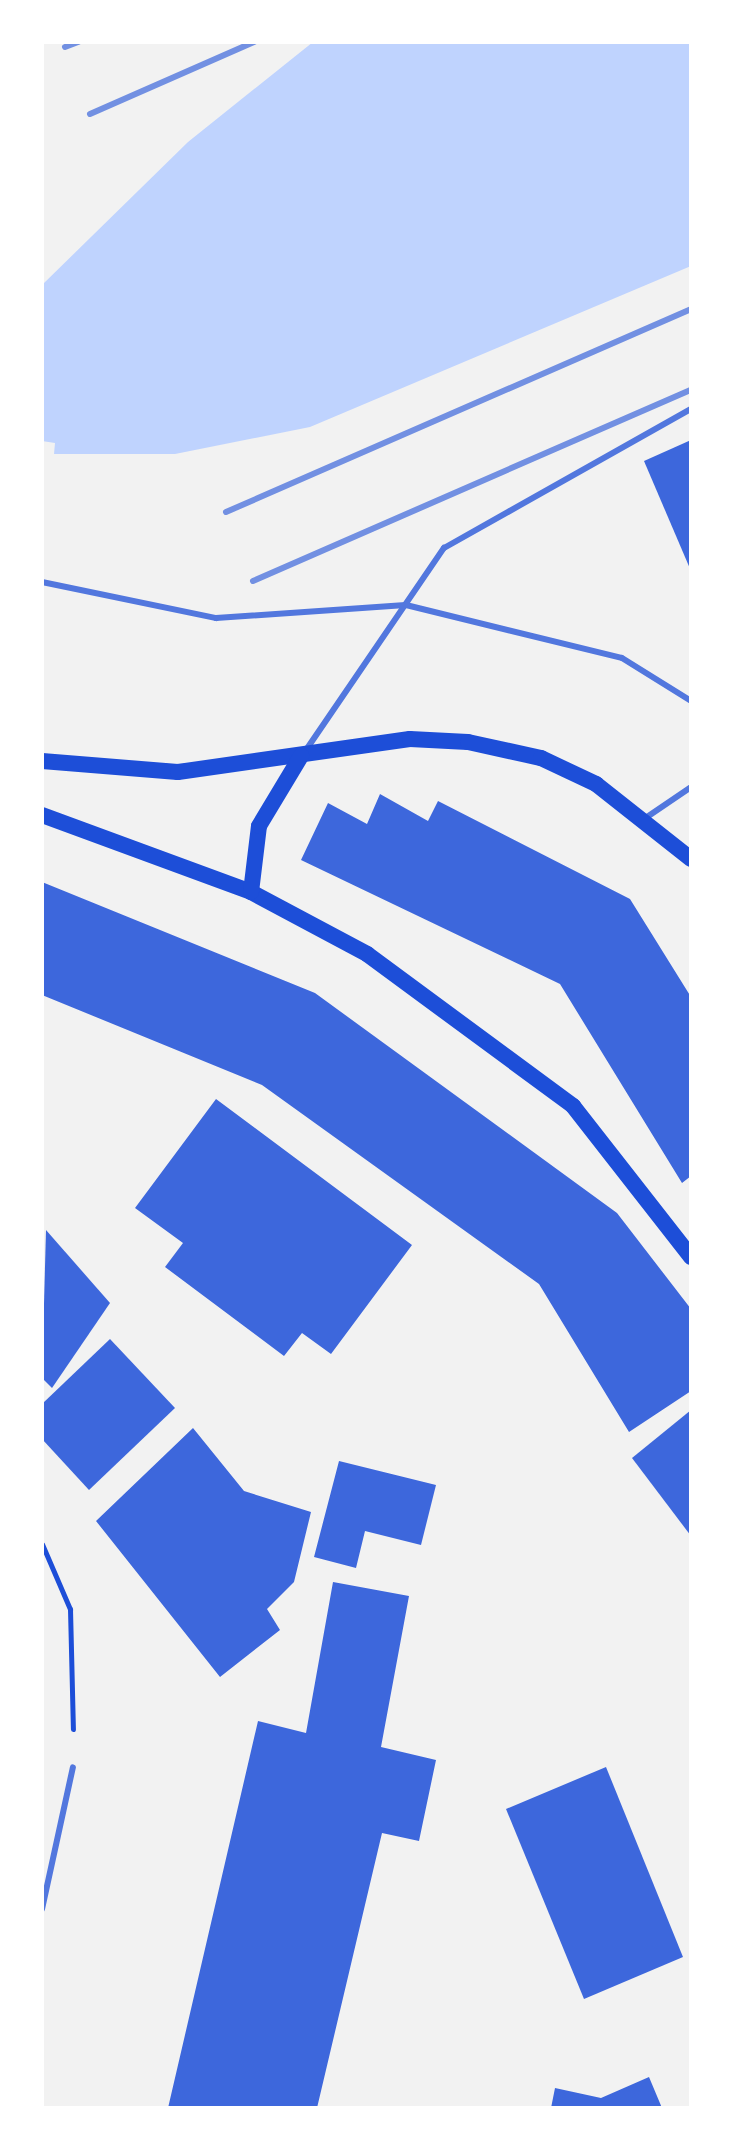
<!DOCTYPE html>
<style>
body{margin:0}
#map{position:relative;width:733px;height:2150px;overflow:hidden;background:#f2f2f2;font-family:"PT Sans Narrow",sans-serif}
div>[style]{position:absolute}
.water>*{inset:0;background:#bfd3fe}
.building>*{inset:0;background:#3d67dc}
.path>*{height:5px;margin:-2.5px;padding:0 2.5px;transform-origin:2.5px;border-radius:2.5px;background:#1d4ed8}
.service>*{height:6px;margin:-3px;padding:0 3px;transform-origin:3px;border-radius:3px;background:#5277de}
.secondary>*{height:16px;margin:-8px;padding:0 8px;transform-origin:8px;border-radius:8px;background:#1d4ed8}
.rail>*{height:6px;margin:-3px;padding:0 3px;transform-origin:3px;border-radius:3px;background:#7290e2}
span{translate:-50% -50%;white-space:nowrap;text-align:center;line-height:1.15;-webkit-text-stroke:7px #fff;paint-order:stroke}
.frame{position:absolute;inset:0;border:44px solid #fff;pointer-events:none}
</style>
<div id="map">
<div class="water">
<i style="clip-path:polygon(313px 42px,691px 42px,691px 266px,310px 427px,175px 454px,54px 454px,55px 443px,42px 441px,42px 285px,188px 142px)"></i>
</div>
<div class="building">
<i style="clip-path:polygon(691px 440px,691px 571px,644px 461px)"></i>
<i style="clip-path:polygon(380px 794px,428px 821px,438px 801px,630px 899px,691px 997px,691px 1176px,682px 1183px,560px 984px,301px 860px,328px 803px,367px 824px)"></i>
<i style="clip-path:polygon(42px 882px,315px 993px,617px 1213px,691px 1309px,691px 1391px,629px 1432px,539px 1284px,262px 1085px,42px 995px)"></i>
<i style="clip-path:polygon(216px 1099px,412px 1245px,331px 1354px,302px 1333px,284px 1356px,165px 1267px,183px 1243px,135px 1208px)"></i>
<i style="clip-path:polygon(46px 1230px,110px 1303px,52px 1388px,42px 1378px)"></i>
<i style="clip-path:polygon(110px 1339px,175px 1408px,89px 1490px,42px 1439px,42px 1404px)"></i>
<i style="clip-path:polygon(691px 1410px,691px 1536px,632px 1458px)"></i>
<i style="clip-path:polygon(193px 1428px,244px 1491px,311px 1512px,294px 1582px,267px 1609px,280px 1630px,220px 1677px,96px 1521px)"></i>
<i style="clip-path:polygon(339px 1461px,436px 1485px,421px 1545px,365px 1531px,356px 1568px,314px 1557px)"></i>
<i style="clip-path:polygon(333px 1582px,409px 1596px,381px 1747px,436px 1760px,419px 1841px,382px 1833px,317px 2108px,168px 2108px,258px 1721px,306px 1733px)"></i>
<i style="clip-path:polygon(606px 1767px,683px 1957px,584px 1999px,506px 1809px)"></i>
<i style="clip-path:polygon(649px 2077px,662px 2108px,551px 2108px,555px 2088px,601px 2098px)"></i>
</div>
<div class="path">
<i style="left:42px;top:1544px;width:71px;rotate:66.7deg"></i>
<i style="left:70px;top:1609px;width:120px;rotate:88.6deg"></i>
</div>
<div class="service">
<i style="left:42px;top:582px;width:178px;rotate:11.7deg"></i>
<i style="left:216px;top:618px;width:190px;rotate:-3.9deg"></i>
<i style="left:406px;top:605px;width:222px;rotate:13.8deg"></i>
<i style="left:622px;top:658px;width:81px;rotate:31.9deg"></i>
<i style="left:306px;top:750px;width:245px;rotate:-55.7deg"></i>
<i style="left:444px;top:548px;width:283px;rotate:-29.4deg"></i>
<i style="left:644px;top:819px;width:57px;rotate:-34.2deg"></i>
<i style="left:42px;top:1909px;width:145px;rotate:-77.7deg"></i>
</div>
<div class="secondary">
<i style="left:42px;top:761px;width:136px;rotate:4.6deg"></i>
<i style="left:178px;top:772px;width:234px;rotate:-8.1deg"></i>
<i style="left:410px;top:739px;width:58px;rotate:3deg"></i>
<i style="left:468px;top:742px;width:75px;rotate:12.4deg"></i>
<i style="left:541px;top:758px;width:61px;rotate:25.3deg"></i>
<i style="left:596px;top:784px;width:121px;rotate:38.3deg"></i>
<i style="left:42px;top:815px;width:223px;rotate:20.2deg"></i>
<i style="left:251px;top:892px;width:132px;rotate:28.1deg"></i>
<i style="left:367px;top:954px;width:256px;rotate:36.4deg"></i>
<i style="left:573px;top:1106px;width:192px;rotate:52deg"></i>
<i style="left:251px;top:892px;width:66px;rotate:-83.1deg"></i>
<i style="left:259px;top:826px;width:82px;rotate:-59deg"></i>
</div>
<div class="rail">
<i style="left:65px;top:47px;width:14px;rotate:-21deg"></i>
<i style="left:90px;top:114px;width:179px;rotate:-23.7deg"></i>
<i style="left:226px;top:512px;width:507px;rotate:-23.58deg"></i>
<i style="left:253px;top:581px;width:478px;rotate:-23.6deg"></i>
</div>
<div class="frame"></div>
</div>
